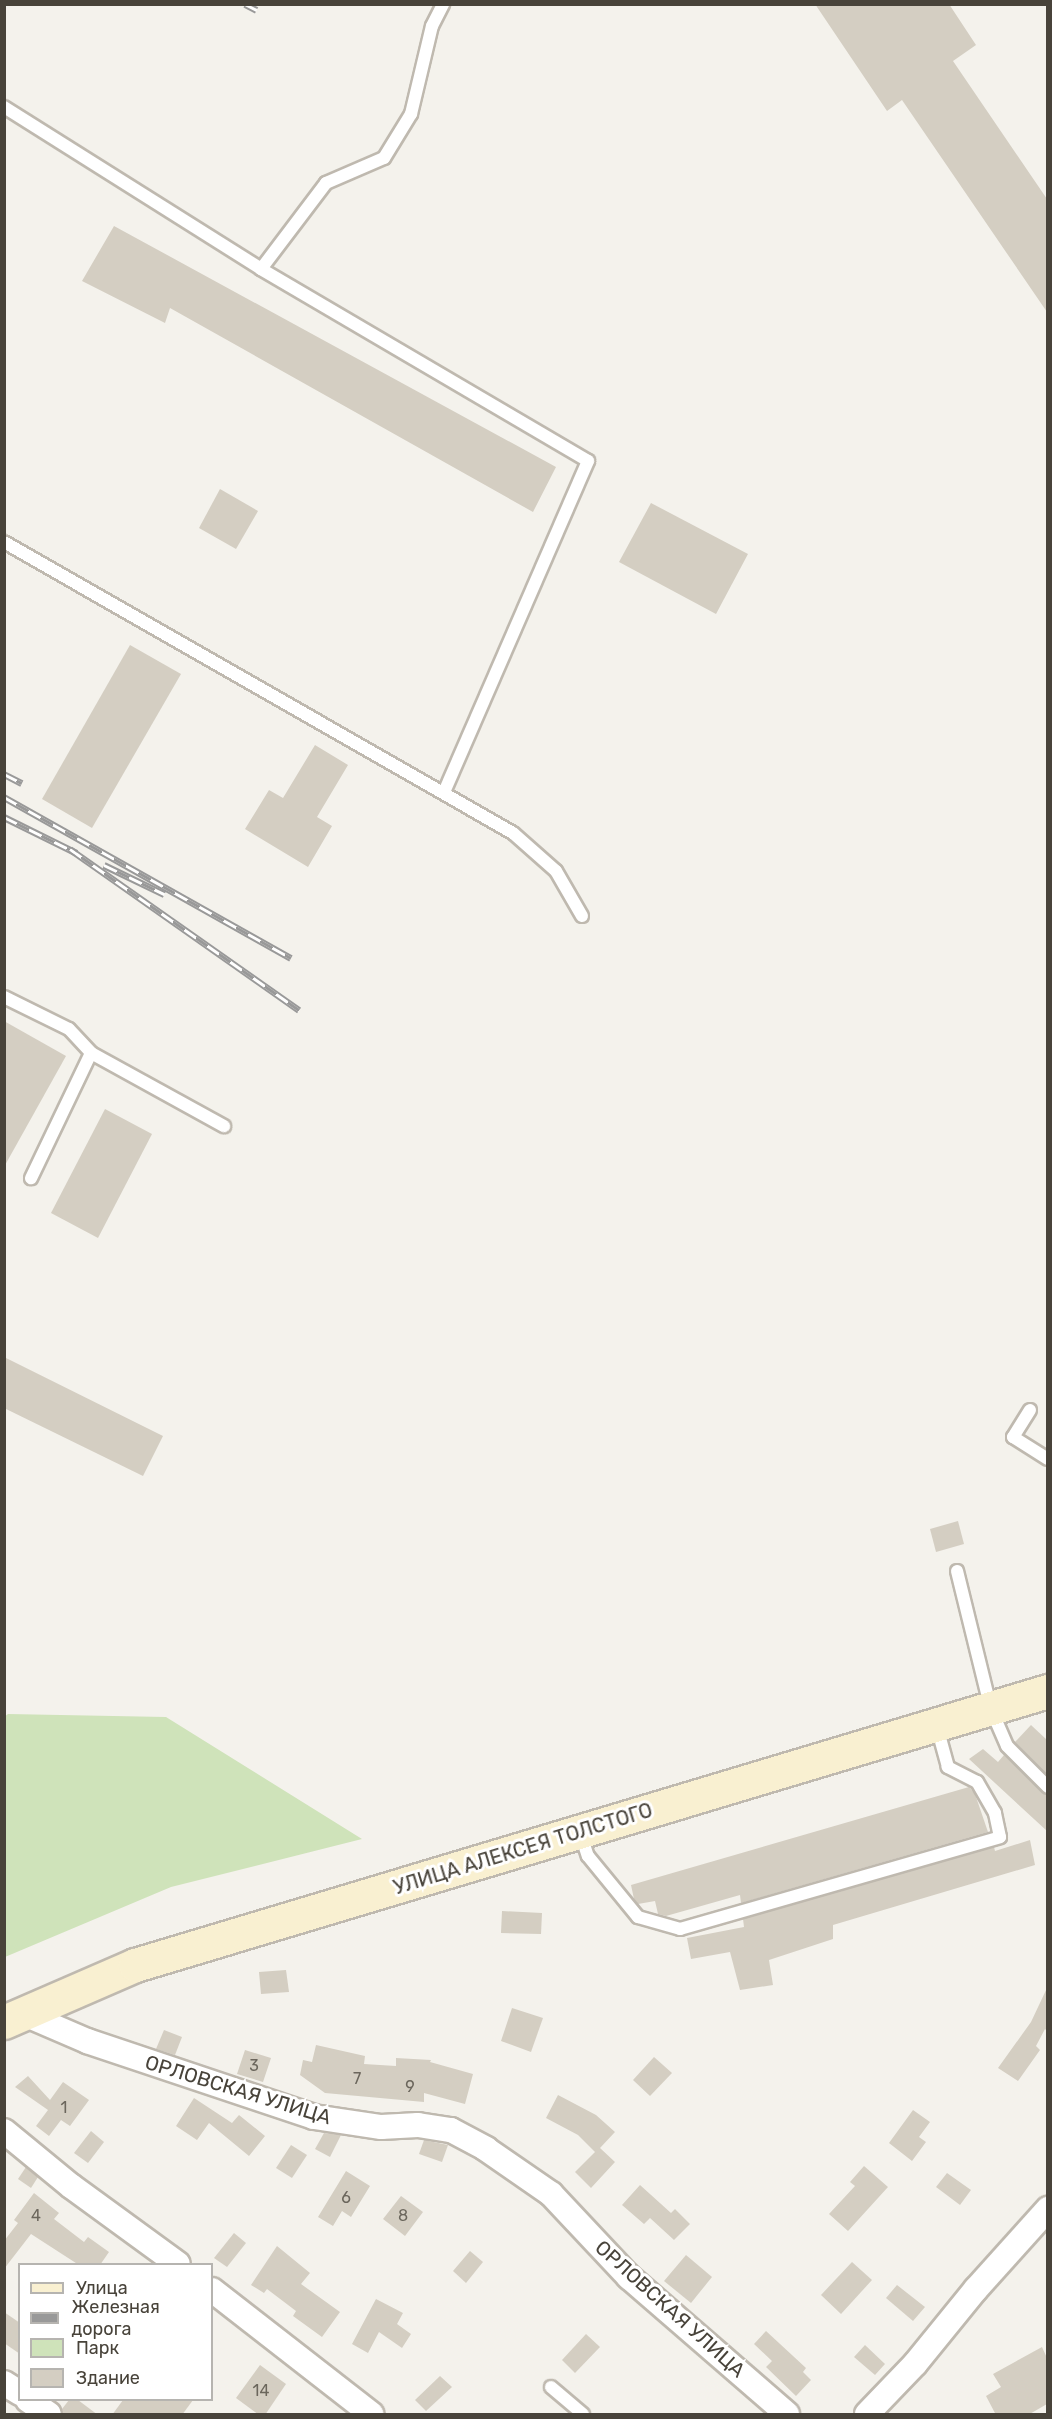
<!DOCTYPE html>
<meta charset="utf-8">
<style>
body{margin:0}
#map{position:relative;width:1052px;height:2419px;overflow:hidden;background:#f4f2ec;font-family:Rubik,sans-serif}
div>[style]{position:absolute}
.green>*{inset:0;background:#cfe3ba}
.building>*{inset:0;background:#d4cec2}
.roads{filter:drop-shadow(2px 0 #bfb9af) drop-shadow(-2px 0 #bfb9af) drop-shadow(0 2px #bfb9af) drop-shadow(0 -2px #bfb9af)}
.lane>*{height:12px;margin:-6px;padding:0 6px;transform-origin:6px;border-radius:6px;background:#fff}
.street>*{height:24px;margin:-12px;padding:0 12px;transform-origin:12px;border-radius:12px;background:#fff}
.secondary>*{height:33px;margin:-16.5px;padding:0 16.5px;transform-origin:16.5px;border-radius:16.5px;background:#f9f0d1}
.rail>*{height:7px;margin-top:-3.5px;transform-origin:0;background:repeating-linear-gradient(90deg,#fff 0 14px,#999 0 28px);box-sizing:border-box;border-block:2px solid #999}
span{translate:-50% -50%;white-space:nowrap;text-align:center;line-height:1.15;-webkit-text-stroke:6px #fff;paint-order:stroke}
.number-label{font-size:16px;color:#6b665c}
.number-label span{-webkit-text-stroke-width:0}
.street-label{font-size:20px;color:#48433a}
.frame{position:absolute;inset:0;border:6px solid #48433a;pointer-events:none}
.legend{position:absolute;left:18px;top:2263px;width:195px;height:138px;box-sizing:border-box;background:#fff;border:2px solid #b6b4b0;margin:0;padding:8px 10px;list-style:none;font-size:18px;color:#48433a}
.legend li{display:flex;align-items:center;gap:12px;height:30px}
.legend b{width:30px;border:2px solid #b6b4b0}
</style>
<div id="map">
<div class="green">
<i style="clip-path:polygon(8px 1714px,166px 1717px,362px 1839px,171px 1887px,5px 1957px,4px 1717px)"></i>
</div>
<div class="building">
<i style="clip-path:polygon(815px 4px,949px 4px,976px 45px,953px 61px,1047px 199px,1047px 312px,902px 100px,887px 111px)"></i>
<i style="clip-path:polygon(114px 226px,556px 467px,533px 512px,170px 308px,165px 323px,82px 281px)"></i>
<i style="clip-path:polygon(220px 489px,258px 511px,236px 549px,199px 528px)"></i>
<i style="clip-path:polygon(651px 503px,748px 554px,716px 614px,619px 562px)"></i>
<i style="clip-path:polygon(130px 645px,181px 674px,92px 828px,42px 799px)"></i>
<i style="clip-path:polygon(315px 745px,348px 765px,317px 817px,332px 826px,308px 867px,245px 829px,269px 790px,283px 798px)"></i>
<i style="clip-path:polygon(4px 1021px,66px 1056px,4px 1167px)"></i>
<i style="clip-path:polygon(105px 1109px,152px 1134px,98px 1238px,51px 1213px)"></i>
<i style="clip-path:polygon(4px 1357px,163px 1436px,143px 1476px,4px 1408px)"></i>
<i style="clip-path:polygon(958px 1521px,964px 1544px,936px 1552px,930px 1529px)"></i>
<i style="clip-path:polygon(1031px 1725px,1047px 1740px,1047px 1775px,1015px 1742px)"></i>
<i style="clip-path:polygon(983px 1749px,998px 1762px,1004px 1755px,1047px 1795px,1047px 1831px,969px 1759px)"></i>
<i style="clip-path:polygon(969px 1787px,975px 1794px,988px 1832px,741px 1903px,740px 1895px,666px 1916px,658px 1914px,655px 1901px,638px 1904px,634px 1899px,631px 1885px)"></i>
<i style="clip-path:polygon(1030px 1840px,1035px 1865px,833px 1925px,833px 1939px,769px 1960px,773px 1985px,740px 1990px,730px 1952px,691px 1959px,687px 1938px,744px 1927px,743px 1919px,994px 1847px,995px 1851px)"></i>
<i style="clip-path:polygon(502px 1911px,542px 1913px,541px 1934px,501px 1933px)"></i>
<i style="clip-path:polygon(286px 1970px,289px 1992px,261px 1994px,259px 1972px)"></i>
<i style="clip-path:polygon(1047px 1988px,1047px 2031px,1045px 2029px,1036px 2046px,1040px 2050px,1018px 2081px,998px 2068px,1031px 2022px)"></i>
<i style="clip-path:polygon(512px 2008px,543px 2018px,531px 2052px,501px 2041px)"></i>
<i style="clip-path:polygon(164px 2030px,182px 2037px,175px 2055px,156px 2049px)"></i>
<i style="clip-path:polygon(316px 2045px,365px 2056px,364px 2064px,396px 2066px,396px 2058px,431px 2060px,430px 2062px,473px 2074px,465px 2104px,424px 2093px,424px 2102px,325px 2093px,300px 2075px,303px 2060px,312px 2062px)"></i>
<i style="clip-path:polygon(245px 2050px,271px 2058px,263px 2082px,237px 2074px)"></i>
<i style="clip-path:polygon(654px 2057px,672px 2073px,650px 2096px,633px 2080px)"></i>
<i style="clip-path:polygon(28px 2076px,50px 2100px,63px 2082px,89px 2100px,70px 2126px,61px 2120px,49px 2136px,36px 2126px,48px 2110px,15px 2087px)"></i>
<i style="clip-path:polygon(558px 2095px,596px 2115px,615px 2132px,600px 2148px,615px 2162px,591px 2188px,575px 2172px,595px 2152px,578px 2135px,546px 2118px)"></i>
<i style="clip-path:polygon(194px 2098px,232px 2123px,239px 2115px,265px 2136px,249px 2156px,209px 2123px,197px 2140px,176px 2126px)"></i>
<i style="clip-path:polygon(913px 2110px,930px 2122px,919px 2137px,926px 2142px,912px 2161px,889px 2143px)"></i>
<i style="clip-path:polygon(91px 2131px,104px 2142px,88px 2163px,74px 2153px)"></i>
<i style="clip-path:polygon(324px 2133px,341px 2135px,330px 2157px,315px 2149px)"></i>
<i style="clip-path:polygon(424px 2140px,448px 2145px,442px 2162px,419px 2154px)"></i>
<i style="clip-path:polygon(291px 2145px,307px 2155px,292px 2178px,276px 2168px)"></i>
<i style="clip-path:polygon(864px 2166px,888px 2187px,848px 2231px,829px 2214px,855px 2186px,850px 2182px)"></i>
<i style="clip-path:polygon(26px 2167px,38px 2177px,31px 2188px,18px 2179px)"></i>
<i style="clip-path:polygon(346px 2171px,370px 2186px,351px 2217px,342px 2211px,333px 2226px,318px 2217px)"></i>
<i style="clip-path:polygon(947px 2173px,971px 2190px,960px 2205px,936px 2187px)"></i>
<i style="clip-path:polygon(640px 2185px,671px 2213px,675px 2209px,690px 2224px,674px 2240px,650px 2218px,644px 2224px,622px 2205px)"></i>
<i style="clip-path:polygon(34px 2193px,59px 2213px,54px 2219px,84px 2242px,88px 2237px,109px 2252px,100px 2265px,79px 2265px,31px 2234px,4px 2269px,4px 2241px,18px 2223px,14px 2220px)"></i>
<i style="clip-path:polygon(401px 2196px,423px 2212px,405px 2236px,383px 2219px)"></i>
<i style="clip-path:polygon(234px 2233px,246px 2243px,227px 2267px,214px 2258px)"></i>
<i style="clip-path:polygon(277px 2246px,310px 2273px,301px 2284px,340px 2312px,322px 2337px,293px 2316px,296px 2311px,267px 2289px,264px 2293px,251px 2285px)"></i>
<i style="clip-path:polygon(470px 2251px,483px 2262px,466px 2283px,453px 2271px)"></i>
<i style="clip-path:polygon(686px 2255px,712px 2277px,691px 2303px,664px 2281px)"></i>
<i style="clip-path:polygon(852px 2262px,872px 2280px,841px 2314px,821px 2295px)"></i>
<i style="clip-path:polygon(897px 2285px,925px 2307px,913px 2321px,886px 2298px)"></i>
<i style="clip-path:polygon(376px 2299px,403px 2313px,397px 2324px,411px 2334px,402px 2348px,379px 2332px,368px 2353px,352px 2344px)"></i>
<i style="clip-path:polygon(4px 2312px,20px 2323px,20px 2354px,4px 2343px)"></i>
<i style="clip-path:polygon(766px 2331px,806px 2368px,803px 2372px,811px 2380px,796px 2396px,766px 2367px,772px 2361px,754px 2344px)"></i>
<i style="clip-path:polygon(586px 2334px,600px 2347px,575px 2373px,562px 2360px)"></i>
<i style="clip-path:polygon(865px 2345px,885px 2364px,875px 2375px,854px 2357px)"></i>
<i style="clip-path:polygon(1042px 2347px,1047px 2358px,1047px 2404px,1028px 2415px,996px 2415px,986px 2396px,1001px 2387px,993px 2374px)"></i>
<i style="clip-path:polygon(260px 2365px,286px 2384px,265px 2415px,259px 2415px,236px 2398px)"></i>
<i style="clip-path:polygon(440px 2376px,452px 2387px,426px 2411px,415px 2400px)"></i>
<i style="clip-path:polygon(69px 2400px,78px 2400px,98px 2415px,63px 2415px,62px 2409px)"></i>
<i style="clip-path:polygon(123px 2400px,193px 2400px,182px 2415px,112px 2415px)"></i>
</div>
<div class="roads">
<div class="lane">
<i style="left:4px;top:107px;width:304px;rotate:32.2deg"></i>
<i style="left:261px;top:269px;width:379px;rotate:30.4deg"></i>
<i style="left:588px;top:461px;width:361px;rotate:113.5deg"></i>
<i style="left:261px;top:269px;width:108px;rotate:-52.9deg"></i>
<i style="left:326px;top:183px;width:63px;rotate:-23.3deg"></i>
<i style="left:384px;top:158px;width:52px;rotate:-58.5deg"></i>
<i style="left:411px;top:114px;width:90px;rotate:-76.6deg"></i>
<i style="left:432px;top:26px;width:25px;rotate:-63deg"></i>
<i style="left:4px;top:542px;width:586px;rotate:29.76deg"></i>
<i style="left:513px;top:833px;width:57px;rotate:41.5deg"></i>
<i style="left:556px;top:871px;width:52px;rotate:60deg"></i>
<i style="left:4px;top:997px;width:72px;rotate:26.2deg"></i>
<i style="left:69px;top:1029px;width:33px;rotate:47deg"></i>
<i style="left:91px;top:1053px;width:139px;rotate:115.6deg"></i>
<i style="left:91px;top:1053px;width:152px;rotate:28.8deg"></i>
<i style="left:1030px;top:1410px;width:32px;rotate:122deg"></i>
<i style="left:1013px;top:1437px;width:41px;rotate:32.2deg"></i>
<i style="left:957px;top:1571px;width:142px;rotate:76.2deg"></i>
<i style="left:991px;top:1709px;width:40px;rotate:66.6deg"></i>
<i style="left:1007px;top:1746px;width:58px;rotate:45deg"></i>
<i style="left:580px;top:1832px;width:25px;rotate:72deg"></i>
<i style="left:588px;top:1856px;width:79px;rotate:50.7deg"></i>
<i style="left:638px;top:1917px;width:44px;rotate:15.9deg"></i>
<i style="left:680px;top:1929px;width:333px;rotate:-16deg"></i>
<i style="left:1000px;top:1837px;width:25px;rotate:-102deg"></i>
<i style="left:995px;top:1813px;width:36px;rotate:-120deg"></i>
<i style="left:977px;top:1782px;width:33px;rotate:-153deg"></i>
<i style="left:948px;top:1767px;width:41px;rotate:-105.4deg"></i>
<i style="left:551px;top:2387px;width:42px;rotate:40.2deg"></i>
</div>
<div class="street">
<i style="left:22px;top:2013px;width:71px;rotate:23.3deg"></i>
<i style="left:87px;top:2041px;width:239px;rotate:18.5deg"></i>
<i style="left:314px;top:2117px;width:68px;rotate:8.5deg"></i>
<i style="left:381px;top:2127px;width:37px;rotate:-3deg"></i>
<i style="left:418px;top:2125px;width:33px;rotate:9deg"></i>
<i style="left:451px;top:2130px;width:40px;rotate:28deg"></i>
<i style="left:486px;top:2149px;width:79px;rotate:34.7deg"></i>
<i style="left:551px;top:2194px;width:114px;rotate:46.8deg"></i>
<i style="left:629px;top:2277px;width:209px;rotate:40.9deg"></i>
<i style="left:4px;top:2131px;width:87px;rotate:39.4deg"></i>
<i style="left:71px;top:2186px;width:132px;rotate:36.1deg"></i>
<i style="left:212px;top:2290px;width:202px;rotate:37.9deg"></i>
<i style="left:4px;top:2383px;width:19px;rotate:32deg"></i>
<i style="left:28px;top:2400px;width:25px;rotate:34deg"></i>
<i style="left:867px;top:2414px;width:69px;rotate:-46.2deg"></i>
<i style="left:915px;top:2364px;width:97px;rotate:-50.9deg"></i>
<i style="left:976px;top:2289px;width:108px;rotate:-48deg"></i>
</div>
<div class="secondary">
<i style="left:4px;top:2022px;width:143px;rotate:-23.5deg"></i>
<i style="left:135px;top:1965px;width:953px;rotate:-16.71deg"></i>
</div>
</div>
<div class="rail">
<i style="left:245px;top:4px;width:13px;rotate:27deg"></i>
<i style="left:4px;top:774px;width:20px;rotate:27deg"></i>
<i style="left:4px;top:797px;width:329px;rotate:29.3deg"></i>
<i style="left:4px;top:817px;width:81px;rotate:26.3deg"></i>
<i style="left:70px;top:849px;width:280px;rotate:35.1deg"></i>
<i style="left:104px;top:865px;width:67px;rotate:25.8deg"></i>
</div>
<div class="number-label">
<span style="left:254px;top:2066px">3</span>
<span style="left:357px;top:2079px">7</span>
<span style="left:410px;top:2087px">9</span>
<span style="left:64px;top:2108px">1</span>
<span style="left:346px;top:2198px">6</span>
<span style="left:36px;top:2216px">4</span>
<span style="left:403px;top:2216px">8</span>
<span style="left:261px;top:2391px">14</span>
</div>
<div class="street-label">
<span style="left:523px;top:1849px;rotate:-17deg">УЛИЦА АЛЕКСЕЯ ТОЛСТОГО</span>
<span style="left:238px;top:2090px;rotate:17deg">ОРЛОВСКАЯ УЛИЦА</span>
<span style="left:670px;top:2309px;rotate:42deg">ОРЛОВСКАЯ УЛИЦА</span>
</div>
<div class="frame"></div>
<ul class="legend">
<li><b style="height:8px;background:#f9f0d1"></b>Улица</li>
<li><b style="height:8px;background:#999"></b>Железная дорога</li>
<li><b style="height:16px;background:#cfe3ba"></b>Парк</li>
<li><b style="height:16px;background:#d4cec2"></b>Здание</li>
</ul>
</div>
